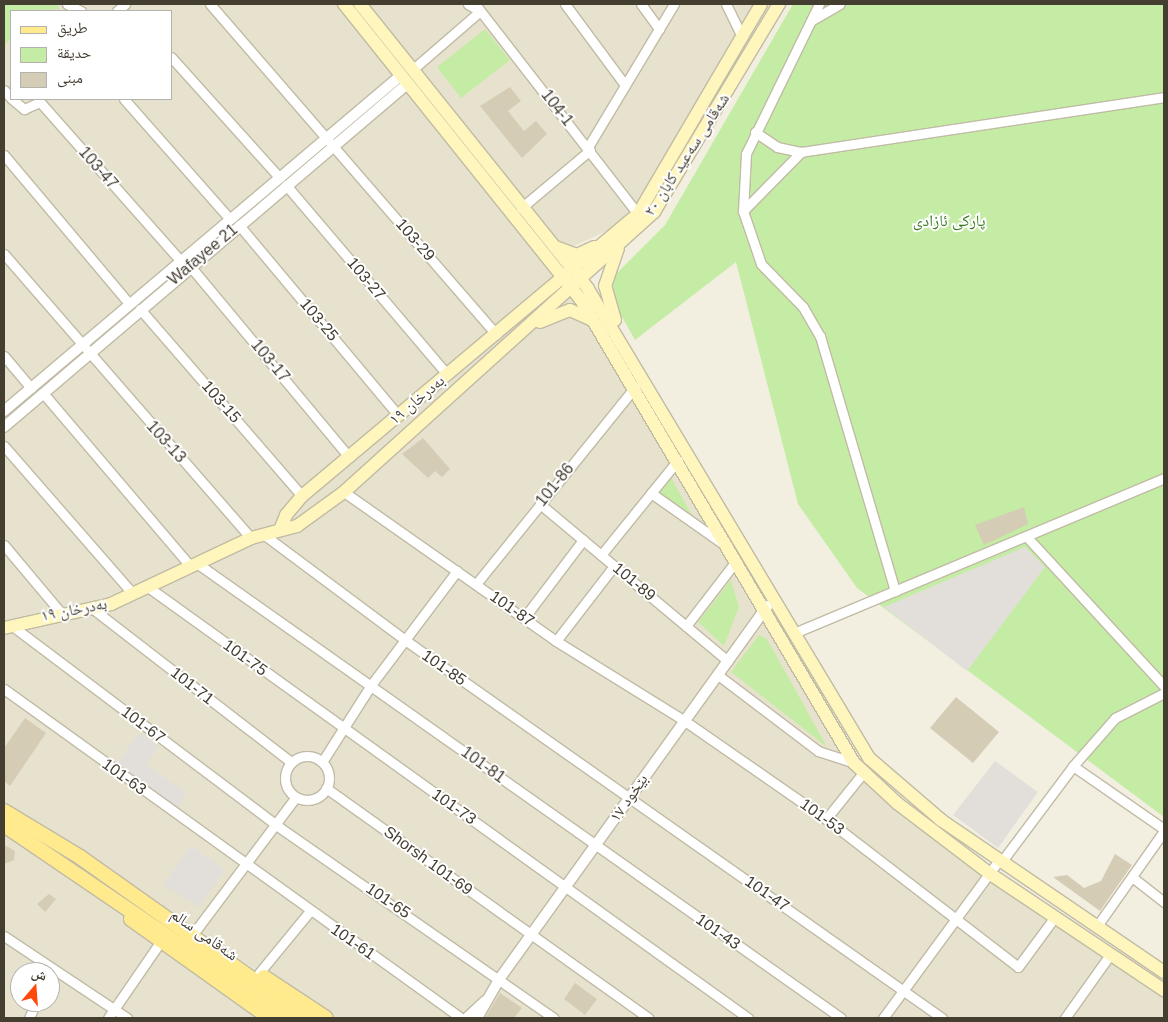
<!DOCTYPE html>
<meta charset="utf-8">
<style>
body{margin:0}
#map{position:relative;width:1168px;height:1022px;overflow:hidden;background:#f3efe0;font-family:Arial,"Noto Naskh Arabic",sans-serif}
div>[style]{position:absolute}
.residential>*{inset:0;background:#e7e2ce}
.green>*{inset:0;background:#c4eca4}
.parking>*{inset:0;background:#e2dfda}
.building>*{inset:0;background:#d4ccb5}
.roads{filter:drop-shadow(1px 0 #c1bba5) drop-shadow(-1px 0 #c1bba5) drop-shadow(0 1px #c1bba5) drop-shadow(0 -1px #c1bba5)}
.minor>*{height:9px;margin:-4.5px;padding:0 4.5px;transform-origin:4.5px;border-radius:4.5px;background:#fff}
.minor>.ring{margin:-4.5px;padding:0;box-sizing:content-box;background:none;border:9px solid #fff;border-radius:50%}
.tertiary>*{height:10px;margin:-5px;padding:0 5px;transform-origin:5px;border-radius:5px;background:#fff}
.secondary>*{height:12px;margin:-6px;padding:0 6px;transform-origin:6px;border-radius:6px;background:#fff6be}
.primary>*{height:14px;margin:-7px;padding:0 7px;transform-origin:7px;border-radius:7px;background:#ffea8d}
span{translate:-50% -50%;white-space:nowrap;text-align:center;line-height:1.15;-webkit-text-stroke:4px #fff;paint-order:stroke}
.street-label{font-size:16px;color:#443e31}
.park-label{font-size:16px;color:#397b1f}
.frame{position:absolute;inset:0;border:5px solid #443e31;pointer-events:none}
.legend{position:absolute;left:10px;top:10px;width:162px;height:90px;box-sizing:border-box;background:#fff;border:1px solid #b4b2ad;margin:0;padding:6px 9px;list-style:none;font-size:15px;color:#443e31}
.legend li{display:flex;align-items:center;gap:10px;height:25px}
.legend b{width:25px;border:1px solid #b4b2ad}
.north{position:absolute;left:10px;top:962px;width:50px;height:50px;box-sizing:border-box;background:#fff;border:1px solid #b4b2ad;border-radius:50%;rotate:18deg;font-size:14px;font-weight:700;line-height:20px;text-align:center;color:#443e31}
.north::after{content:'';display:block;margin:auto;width:18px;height:22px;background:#ff480b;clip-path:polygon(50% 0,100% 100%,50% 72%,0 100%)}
</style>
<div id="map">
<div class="residential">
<i style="clip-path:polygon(evenodd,4px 4px,341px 4px,537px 256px,576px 293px,863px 773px,989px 873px,1164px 990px,1164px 1018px,325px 1018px,132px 885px,4px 809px,4px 4px,11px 11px,171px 11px,171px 99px,11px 99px,11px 11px)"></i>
<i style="clip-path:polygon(347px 4px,757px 4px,629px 221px,556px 254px)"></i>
<i style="clip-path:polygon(evenodd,4px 827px,270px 1018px,4px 1018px,4px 827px,20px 972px,50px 972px,50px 1002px,20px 1002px,20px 972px)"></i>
</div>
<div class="green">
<i style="clip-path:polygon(4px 4px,55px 4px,61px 9px,11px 11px,11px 38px,4px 46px)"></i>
<i style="clip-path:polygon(793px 4px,1164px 4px,1164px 817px,857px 588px,798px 504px,736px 262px,635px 340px,617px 308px,611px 288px,614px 276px,665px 225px)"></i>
<i style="clip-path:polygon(485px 29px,510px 60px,461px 98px,437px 67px)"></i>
<i style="clip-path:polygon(671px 478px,693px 517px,658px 493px)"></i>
<i style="clip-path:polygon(731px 580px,739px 607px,724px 646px,698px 622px)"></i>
<i style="clip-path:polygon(759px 635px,767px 639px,827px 747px,731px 672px)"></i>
</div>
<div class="parking">
<i style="clip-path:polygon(1025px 547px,1045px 567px,967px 671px,884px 607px)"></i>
<i style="clip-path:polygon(139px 733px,159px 746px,146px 765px,187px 793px,175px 811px,114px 767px)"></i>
<i style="clip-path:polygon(995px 761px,1038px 792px,998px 848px,953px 815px)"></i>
<i style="clip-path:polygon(191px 846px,225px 870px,199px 907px,163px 885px)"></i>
</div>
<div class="building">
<i style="clip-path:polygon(510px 87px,521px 101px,508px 111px,524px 131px,536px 121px,547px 134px,522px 158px,480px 106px)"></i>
<i style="clip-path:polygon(423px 438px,450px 469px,442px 477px,435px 471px,428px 478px,402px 454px)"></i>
<i style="clip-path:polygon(1024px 507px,1028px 524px,984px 545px,975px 525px)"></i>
<i style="clip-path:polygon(956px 697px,999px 732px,973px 763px,930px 728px)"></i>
<i style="clip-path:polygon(25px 718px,46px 733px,10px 786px,4px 781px,4px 748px)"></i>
<i style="clip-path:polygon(4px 845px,15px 851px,14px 860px,4px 864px)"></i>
<i style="clip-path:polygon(1115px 854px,1132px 865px,1100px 911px,1053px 877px,1067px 875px,1084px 888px,1101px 881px)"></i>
<i style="clip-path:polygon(49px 894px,56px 899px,45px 912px,37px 904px)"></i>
<i style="clip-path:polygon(575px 983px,597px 999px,585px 1015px,564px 999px)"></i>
<i style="clip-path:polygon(500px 993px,522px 1008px,514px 1018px,485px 1018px)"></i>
</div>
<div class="roads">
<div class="minor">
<i style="left:67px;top:4px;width:16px;rotate:27deg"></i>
<i style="left:210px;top:4px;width:437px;rotate:49.1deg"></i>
<i style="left:475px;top:4px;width:266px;rotate:52.2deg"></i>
<i style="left:565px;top:4px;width:101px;rotate:53.5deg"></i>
<i style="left:641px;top:4px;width:31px;rotate:54deg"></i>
<i style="left:726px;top:4px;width:37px;rotate:64deg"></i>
<i style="left:819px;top:4px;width:167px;rotate:116deg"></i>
<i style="left:746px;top:154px;width:57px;rotate:93deg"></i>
<i style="left:743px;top:211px;width:56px;rotate:71.2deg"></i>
<i style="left:761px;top:264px;width:60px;rotate:45.7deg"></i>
<i style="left:803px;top:307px;width:34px;rotate:60deg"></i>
<i style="left:820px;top:336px;width:266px;rotate:73.6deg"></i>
<i style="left:117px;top:11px;width:11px;rotate:-41deg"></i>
<i style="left:812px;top:20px;width:32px;rotate:-30deg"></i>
<i style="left:171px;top:57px;width:160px;rotate:48deg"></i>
<i style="left:412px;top:70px;width:90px;rotate:-40.9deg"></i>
<i style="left:480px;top:11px;width:14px;rotate:-150deg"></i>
<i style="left:4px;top:90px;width:11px;rotate:49deg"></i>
<i style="left:12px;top:99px;width:16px;rotate:40deg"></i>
<i style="left:24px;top:109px;width:17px;rotate:-24deg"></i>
<i style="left:40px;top:102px;width:210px;rotate:48.5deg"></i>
<i style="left:124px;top:99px;width:157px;rotate:48.6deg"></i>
<i style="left:755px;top:132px;width:27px;rotate:34deg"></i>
<i style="left:777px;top:147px;width:25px;rotate:12deg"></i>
<i style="left:801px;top:152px;width:367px;rotate:-8.6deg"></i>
<i style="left:588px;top:147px;width:167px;rotate:-59deg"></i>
<i style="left:4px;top:155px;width:192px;rotate:49.9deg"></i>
<i style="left:286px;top:185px;width:248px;rotate:49.6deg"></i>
<i style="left:521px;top:208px;width:90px;rotate:-40deg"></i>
<i style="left:743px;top:211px;width:83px;rotate:-45.5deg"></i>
<i style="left:239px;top:225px;width:248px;rotate:50.1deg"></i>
<i style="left:4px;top:254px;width:376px;rotate:49deg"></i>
<i style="left:190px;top:266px;width:249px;rotate:50.2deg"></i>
<i style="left:140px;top:309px;width:247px;rotate:49.1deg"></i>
<i style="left:4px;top:356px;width:42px;rotate:49.8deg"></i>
<i style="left:43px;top:393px;width:228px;rotate:49.6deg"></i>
<i style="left:4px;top:446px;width:196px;rotate:48.9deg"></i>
<i style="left:344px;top:492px;width:259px;rotate:35.1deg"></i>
<i style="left:556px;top:641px;width:152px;rotate:31.8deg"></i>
<i style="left:685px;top:721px;width:172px;rotate:34.8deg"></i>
<i style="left:826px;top:819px;width:242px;rotate:37.6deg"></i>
<i style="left:1018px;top:967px;width:61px;rotate:-53.7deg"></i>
<i style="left:651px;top:493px;width:87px;rotate:35.2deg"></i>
<i style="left:540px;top:504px;width:245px;rotate:39.9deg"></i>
<i style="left:263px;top:534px;width:177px;rotate:36.7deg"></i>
<i style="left:405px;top:640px;width:657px;rotate:35.14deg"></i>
<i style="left:1026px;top:536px;width:204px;rotate:47.4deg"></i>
<i style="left:4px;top:545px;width:90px;rotate:50deg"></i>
<i style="left:601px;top:555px;width:122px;rotate:-51deg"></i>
<i style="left:198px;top:564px;width:787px;rotate:35.22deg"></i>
<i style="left:476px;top:584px;width:253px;rotate:-51.1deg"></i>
<i style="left:148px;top:587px;width:739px;rotate:35.69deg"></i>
<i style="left:93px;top:609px;width:250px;rotate:37.7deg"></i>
<i style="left:524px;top:618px;width:98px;rotate:-52.9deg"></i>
<i style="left:11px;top:625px;width:332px;rotate:37deg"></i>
<i style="left:276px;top:825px;width:338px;rotate:34.8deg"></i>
<i style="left:686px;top:626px;width:82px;rotate:-52.4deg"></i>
<i style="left:794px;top:633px;width:401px;rotate:-22.7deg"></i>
<i style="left:556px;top:641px;width:95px;rotate:-52.3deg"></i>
<i style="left:718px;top:675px;width:126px;rotate:37.2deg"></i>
<i style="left:818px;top:751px;width:38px;rotate:18deg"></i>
<i style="left:4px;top:689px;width:563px;rotate:35.75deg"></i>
<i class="ring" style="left:285px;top:756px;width:35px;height:35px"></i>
<i style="left:322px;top:762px;width:91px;rotate:-57.5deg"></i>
<i style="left:371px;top:685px;width:143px;rotate:-53deg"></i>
<i style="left:1073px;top:766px;width:64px;rotate:-48.8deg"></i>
<i style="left:1115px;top:718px;width:55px;rotate:-27deg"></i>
<i style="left:326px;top:788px;width:396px;rotate:35.5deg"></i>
<i style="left:826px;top:819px;width:59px;rotate:-51.2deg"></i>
<i style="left:1002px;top:861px;width:119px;rotate:-53.2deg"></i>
<i style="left:1073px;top:766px;width:111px;rotate:34.7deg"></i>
<i style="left:1132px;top:877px;width:41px;rotate:38deg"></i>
<i style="left:1097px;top:926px;width:116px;rotate:-54.8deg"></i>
<i style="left:196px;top:930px;width:166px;rotate:-53.1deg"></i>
<i style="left:4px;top:936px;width:148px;rotate:33.7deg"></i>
<i style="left:259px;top:973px;width:80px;rotate:-50.6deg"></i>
<i style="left:29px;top:1018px;width:17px;rotate:-66deg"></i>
<i style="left:108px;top:1018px;width:93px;rotate:-55.5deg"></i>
<i style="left:883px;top:1018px;width:196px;rotate:-53.7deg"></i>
<i style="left:1065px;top:1018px;width:76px;rotate:-54.6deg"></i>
</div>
<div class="tertiary">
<i style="left:4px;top:411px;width:517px;rotate:-40.22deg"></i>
<i style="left:4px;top:427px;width:528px;rotate:-40.39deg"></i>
<i style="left:467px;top:1018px;width:25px;rotate:-43deg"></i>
<i style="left:477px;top:1018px;width:46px;rotate:-60.1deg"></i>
<i style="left:500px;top:978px;width:458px;rotate:-54.3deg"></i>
</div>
<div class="secondary">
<i style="left:344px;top:4px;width:379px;rotate:51.3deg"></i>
<i style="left:581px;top:300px;width:537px;rotate:59.48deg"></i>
<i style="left:854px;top:763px;width:59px;rotate:42.9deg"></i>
<i style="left:897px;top:803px;width:116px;rotate:37.3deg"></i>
<i style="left:989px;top:873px;width:211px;rotate:33.8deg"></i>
<i style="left:360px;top:4px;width:365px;rotate:51.3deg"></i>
<i style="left:588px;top:289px;width:547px;rotate:59.07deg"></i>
<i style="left:869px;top:758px;width:95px;rotate:40.7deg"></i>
<i style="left:941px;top:820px;width:270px;rotate:34.3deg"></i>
<i style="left:555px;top:247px;width:23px;rotate:20deg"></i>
<i style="left:577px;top:255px;width:19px;rotate:-25deg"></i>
<i style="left:615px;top:320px;width:35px;rotate:-106deg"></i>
<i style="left:605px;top:286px;width:39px;rotate:-71deg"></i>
<i style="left:540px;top:322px;width:32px;rotate:-22deg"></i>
<i style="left:570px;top:310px;width:24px;rotate:24deg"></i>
<i style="left:280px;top:530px;width:16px;rotate:-68deg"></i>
<i style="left:286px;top:515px;width:25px;rotate:-50deg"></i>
<i style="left:302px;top:496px;width:439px;rotate:-40deg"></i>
<i style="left:638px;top:214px;width:243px;rotate:-59.6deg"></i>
<i style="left:4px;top:628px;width:110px;rotate:-12.6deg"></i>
<i style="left:111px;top:604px;width:155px;rotate:-25.2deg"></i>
<i style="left:251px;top:538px;width:48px;rotate:-14.6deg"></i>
<i style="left:297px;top:526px;width:58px;rotate:-35.9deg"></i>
<i style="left:344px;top:492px;width:418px;rotate:-42.1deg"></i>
<i style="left:654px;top:212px;width:243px;rotate:-59deg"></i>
</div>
<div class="primary">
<i style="left:4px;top:811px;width:89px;rotate:31.2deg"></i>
<i style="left:80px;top:857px;width:278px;rotate:35.3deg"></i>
<i style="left:4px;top:825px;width:343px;rotate:34.2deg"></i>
<i style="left:131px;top:919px;width:171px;rotate:35.5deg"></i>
<i style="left:264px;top:977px;width:74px;rotate:33.5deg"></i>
</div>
</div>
<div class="street-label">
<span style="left:557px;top:108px;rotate:52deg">104-1</span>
<span style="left:687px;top:155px;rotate:-57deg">شەقامی سەعید کابان ٢٠</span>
<span style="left:98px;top:168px;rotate:49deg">103-47</span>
<span style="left:415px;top:240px;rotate:49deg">103-29</span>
<span style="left:203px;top:255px;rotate:-40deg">Wafayee 21</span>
<span style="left:366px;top:279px;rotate:50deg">103-27</span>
<span style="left:319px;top:320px;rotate:50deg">103-25</span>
<span style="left:270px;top:361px;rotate:50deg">103-17</span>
<span style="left:417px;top:400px;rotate:-40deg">بەدرخان ١٩</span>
<span style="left:221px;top:402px;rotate:49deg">103-15</span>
<span style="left:166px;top:442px;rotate:48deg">103-13</span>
<span style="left:555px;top:485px;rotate:-51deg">101-86</span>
<span style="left:634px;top:582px;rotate:40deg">101-89</span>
<span style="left:512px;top:609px;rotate:35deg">101-87</span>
<span style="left:74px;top:610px;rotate:-11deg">بەدرخان ١٩</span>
<span style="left:245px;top:658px;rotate:36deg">101-75</span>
<span style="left:444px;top:668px;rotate:35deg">101-85</span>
<span style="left:192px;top:686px;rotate:38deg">101-71</span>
<span style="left:143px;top:725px;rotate:37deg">101-67</span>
<span style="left:483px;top:765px;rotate:36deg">101-81</span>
<span style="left:124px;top:777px;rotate:36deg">101-63</span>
<span style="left:629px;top:798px;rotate:-55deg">بێخود ١٧</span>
<span style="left:454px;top:807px;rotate:35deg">101-73</span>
<span style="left:822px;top:817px;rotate:36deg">101-53</span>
<span style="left:428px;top:861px;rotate:36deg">Shorsh 101-69</span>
<span style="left:767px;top:894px;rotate:35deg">101-47</span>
<span style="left:388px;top:901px;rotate:34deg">101-65</span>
<span style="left:718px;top:932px;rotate:35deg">101-43</span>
<span style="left:204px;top:935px;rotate:35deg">شەقامی سالم</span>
<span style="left:353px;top:942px;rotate:35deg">101-61</span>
</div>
<div class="park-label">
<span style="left:949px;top:221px">پارکی ئازادی</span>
</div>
<div class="frame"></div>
<ul class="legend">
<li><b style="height:6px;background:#ffea8d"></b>طريق</li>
<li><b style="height:14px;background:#c4eca4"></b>حديقة</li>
<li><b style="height:14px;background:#d4ccb5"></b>مبنى</li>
</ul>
<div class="north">ش</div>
</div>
